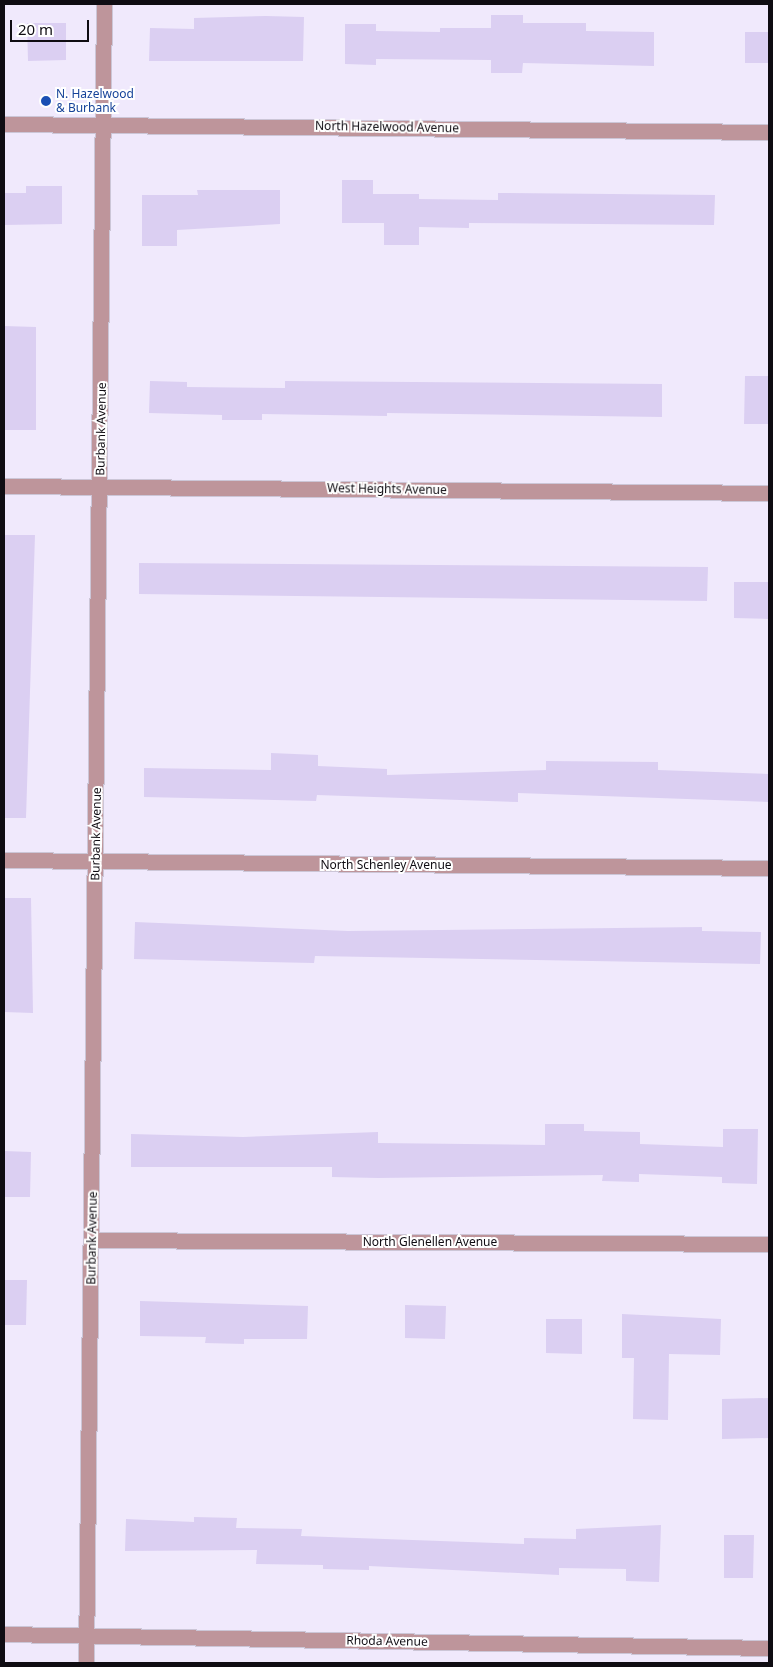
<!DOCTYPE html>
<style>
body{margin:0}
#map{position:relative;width:773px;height:1667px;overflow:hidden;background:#f0e9fc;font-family:"Noto Sans",sans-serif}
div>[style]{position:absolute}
.building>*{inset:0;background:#dbcff2}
.roads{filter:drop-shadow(1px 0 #ccc6d7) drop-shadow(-1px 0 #ccc6d7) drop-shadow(0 1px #ccc6d7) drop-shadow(0 -1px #ccc6d7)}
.minor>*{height:15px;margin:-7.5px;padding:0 7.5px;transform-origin:7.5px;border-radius:7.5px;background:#be959b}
.dots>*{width:14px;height:14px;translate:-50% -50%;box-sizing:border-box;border:2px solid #fff;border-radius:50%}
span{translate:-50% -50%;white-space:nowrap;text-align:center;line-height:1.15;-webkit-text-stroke:4px #fff;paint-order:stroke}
.transit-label{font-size:12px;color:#164399}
.left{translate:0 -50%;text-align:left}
.street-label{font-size:12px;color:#0f0c12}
.frame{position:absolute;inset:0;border:5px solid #0f0c12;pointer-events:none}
.scale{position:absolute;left:10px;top:20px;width:79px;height:22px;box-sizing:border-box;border:2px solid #0f0c12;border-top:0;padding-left:6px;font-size:15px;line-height:18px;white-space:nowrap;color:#0f0c12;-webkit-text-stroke:4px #fff;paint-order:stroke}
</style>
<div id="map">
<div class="building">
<i style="clip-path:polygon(491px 15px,523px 15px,523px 23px,586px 23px,586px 31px,654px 32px,654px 66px,523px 63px,522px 73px,491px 73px,491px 60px,376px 59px,376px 65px,345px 64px,345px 24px,376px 24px,376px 31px,440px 32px,440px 28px,491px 28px)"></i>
<i style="clip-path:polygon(266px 16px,304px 17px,303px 61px,149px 61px,150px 28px,194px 29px,194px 18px)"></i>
<i style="clip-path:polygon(27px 23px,66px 23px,66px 60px,28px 61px)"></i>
<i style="clip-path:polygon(745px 32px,769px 32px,769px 63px,745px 63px)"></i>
<i style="clip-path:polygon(342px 180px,373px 180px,373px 194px,419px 194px,419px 199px,498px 200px,498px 193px,715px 195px,714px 225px,469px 223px,469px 228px,419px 227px,419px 245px,384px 245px,384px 223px,342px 223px)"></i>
<i style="clip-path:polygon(26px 186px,62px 186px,62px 224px,4px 225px,4px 193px,26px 193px)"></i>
<i style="clip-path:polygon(197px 190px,280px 190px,280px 224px,177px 230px,177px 246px,142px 246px,142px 195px,198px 195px)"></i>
<i style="clip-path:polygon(4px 326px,36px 327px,36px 430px,4px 430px)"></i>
<i style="clip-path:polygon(745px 376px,769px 376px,769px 424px,744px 424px)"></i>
<i style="clip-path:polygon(150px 381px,187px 382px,187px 387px,285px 388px,285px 381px,662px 384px,662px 417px,387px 413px,387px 416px,262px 414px,262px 420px,222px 420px,222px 415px,149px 413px)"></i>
<i style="clip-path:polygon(4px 535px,35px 535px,26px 818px,4px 818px)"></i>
<i style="clip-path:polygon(139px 563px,708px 567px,707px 601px,139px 594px)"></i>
<i style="clip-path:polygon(734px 582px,769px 582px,769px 619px,734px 618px)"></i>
<i style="clip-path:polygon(271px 753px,318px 755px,318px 766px,387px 769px,387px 775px,546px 770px,546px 761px,658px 762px,658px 770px,769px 774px,769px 802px,518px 793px,518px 802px,317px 795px,316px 801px,144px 797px,144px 768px,271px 770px)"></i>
<i style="clip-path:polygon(4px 898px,31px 898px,33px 1013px,4px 1012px)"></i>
<i style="clip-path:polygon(135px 922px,348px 931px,702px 927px,702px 931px,761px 932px,760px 964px,315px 956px,314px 963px,134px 959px)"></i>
<i style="clip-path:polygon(545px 1124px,584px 1124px,584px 1131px,640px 1132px,640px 1144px,723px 1147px,723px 1129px,758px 1129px,757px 1184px,722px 1183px,722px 1177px,639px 1174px,639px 1182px,602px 1181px,603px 1175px,378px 1178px,332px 1177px,332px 1167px,131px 1167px,131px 1134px,243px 1137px,378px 1132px,378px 1143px,545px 1145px)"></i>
<i style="clip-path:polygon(4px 1151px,31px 1152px,30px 1197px,4px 1197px)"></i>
<i style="clip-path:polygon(4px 1280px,27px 1280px,26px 1325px,4px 1325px)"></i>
<i style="clip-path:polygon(140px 1301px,308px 1306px,307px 1339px,244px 1339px,244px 1344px,205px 1343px,206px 1337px,140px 1336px)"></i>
<i style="clip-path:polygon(405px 1305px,446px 1306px,445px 1339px,405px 1338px)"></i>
<i style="clip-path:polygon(622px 1314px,721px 1319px,720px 1355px,669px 1354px,668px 1420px,633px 1419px,634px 1358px,622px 1358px)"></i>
<i style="clip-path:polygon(546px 1319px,582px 1319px,582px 1354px,546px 1353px)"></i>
<i style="clip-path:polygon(769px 1398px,769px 1438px,722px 1439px,722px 1399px)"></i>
<i style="clip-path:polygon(194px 1517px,237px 1518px,236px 1528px,302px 1529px,301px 1536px,524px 1544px,524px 1538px,576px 1539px,576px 1529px,661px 1525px,659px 1582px,626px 1581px,626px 1569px,559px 1568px,559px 1575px,369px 1566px,369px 1570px,323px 1569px,323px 1565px,256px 1564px,257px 1550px,125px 1551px,126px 1519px,194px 1522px)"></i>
<i style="clip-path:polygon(724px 1535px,754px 1535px,753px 1578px,724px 1578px)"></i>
</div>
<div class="roads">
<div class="minor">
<i style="left:4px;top:124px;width:765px;rotate:0.6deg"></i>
<i style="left:4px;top:486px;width:765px;rotate:0.52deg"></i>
<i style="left:4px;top:860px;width:765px;rotate:0.6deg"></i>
<i style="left:92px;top:1240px;width:677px;rotate:0.34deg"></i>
<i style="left:4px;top:1634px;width:765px;rotate:1.05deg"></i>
<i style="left:86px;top:1663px;width:1659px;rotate:-89.38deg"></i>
</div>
</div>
<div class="dots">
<i style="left:46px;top:101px;background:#1a4fb4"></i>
</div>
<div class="transit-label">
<span class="left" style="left:56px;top:101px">N. Hazelwood<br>&amp; Burbank</span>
</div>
<div class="street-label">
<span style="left:387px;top:127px;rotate:1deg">North Hazelwood Avenue</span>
<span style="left:101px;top:429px;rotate:-89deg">Burbank Avenue</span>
<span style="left:387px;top:489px;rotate:1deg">West Heights Avenue</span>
<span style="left:96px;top:834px;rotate:-89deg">Burbank Avenue</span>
<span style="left:386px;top:865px">North Schenley Avenue</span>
<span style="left:92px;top:1238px;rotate:-89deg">Burbank Avenue</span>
<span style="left:430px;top:1242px">North Glenellen Avenue</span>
<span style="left:387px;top:1641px;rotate:1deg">Rhoda Avenue</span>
</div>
<div class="frame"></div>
<div class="scale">20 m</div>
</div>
